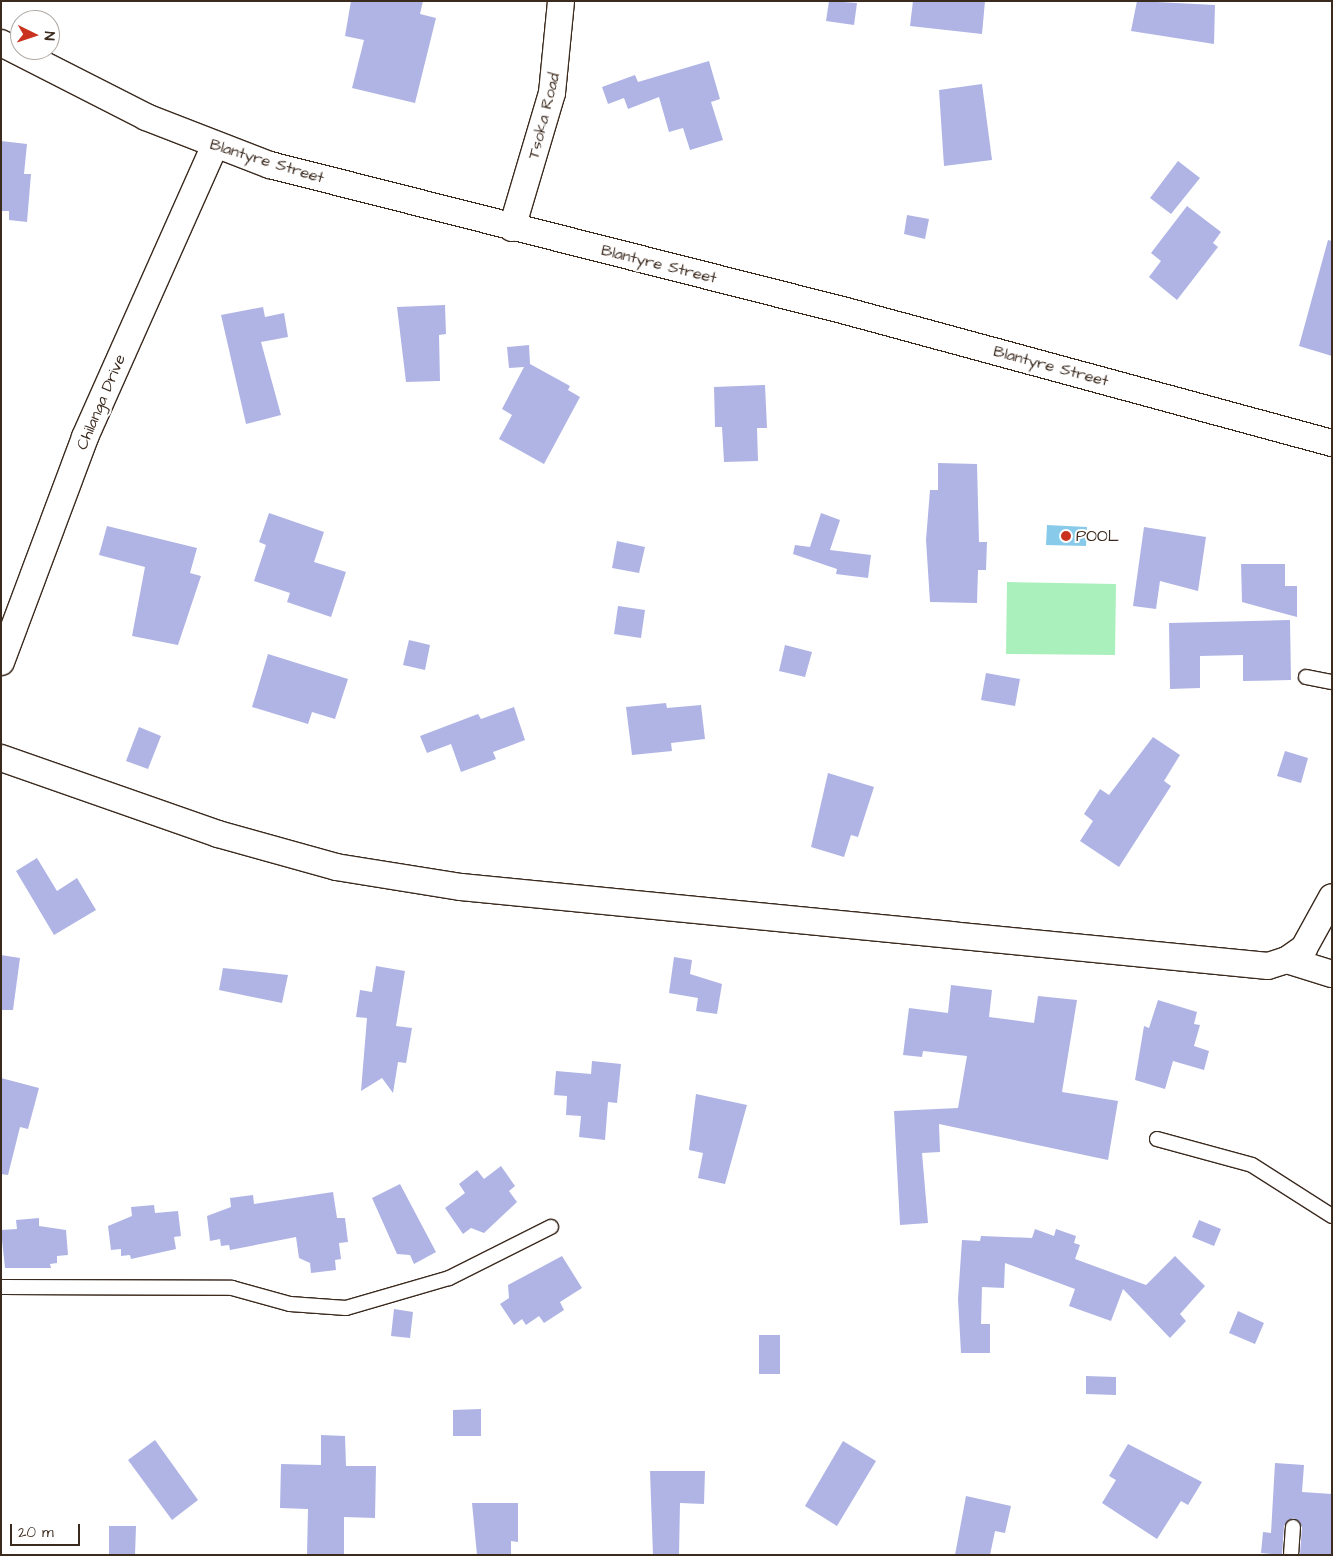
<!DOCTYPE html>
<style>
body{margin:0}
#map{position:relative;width:1333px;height:1556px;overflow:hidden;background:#fff;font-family:"Architects Daughter",sans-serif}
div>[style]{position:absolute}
.green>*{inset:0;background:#aaf0bc}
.water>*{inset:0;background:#88cae9}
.building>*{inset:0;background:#afb4e5}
.roads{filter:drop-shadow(1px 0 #3b2a1e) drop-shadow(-1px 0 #3b2a1e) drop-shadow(0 1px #3b2a1e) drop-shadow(0 -1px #3b2a1e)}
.lane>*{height:14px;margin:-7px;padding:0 7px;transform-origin:7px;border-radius:7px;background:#fff}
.street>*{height:26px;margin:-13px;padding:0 13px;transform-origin:13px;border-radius:13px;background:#fff}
.dots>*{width:14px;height:14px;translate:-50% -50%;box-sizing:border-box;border:2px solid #fff;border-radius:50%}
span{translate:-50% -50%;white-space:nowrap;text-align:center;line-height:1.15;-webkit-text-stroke:4px #fff;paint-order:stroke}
.street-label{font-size:16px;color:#3b2a1e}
.poi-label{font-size:16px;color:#3b2a1e}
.left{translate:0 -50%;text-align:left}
.frame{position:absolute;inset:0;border:2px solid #3b2a1e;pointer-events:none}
.north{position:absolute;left:10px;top:10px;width:50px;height:50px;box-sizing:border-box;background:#fff;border:1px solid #b1aaa5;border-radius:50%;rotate:94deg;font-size:14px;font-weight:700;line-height:20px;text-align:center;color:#3b2a1e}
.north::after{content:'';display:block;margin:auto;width:18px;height:22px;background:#c8321e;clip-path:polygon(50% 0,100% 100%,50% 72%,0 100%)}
.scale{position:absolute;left:10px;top:1524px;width:70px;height:22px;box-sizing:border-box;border:2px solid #3b2a1e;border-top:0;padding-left:6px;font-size:15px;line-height:18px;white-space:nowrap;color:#3b2a1e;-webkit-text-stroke:4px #fff;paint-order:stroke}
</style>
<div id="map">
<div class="green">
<i style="clip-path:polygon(1007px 582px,1116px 584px,1115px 655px,1006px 654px)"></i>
</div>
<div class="water">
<i style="clip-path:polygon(1047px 525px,1087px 527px,1086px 546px,1046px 545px)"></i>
</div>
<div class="building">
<i style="clip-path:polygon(351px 1px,423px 1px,420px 14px,436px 18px,415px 103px,352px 88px,364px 40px,345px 36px)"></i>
<i style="clip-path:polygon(829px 1px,857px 3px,854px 25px,826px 21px)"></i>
<i style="clip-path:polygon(913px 1px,985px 1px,982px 34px,910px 26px)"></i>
<i style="clip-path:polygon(1137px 1px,1215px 5px,1214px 44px,1131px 31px)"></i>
<i style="clip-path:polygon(709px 61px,720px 99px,711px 102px,723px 140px,690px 150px,683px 128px,669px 132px,659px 97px,628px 109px,624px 98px,608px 104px,602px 87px,635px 75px,638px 82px)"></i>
<i style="clip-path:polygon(982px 84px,992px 160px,944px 166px,939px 90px)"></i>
<i style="clip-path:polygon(1px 141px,27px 144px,24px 174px,31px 174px,27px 222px,9px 220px,9px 211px,1px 211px)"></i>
<i style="clip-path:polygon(1178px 161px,1200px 178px,1171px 214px,1150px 198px)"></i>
<i style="clip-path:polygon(1187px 206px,1221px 232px,1213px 243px,1218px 247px,1177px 300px,1149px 277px,1161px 261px,1151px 253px)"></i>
<i style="clip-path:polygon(907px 215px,929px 219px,925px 239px,904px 234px)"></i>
<i style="clip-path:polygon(1328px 240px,1332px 241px,1332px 356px,1299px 346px)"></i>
<i style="clip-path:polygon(445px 305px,446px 334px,439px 335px,440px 381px,406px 382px,397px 307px)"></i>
<i style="clip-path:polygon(263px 307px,265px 317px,284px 313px,288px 337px,261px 342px,281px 415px,246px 424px,221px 315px)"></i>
<i style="clip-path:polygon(529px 345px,530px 364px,570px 386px,568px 390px,580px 397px,544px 464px,499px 439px,512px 415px,502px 409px,524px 367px,509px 368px,507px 347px)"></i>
<i style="clip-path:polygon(765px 385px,767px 428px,757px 428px,758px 461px,724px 462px,722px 427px,715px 427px,714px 387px)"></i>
<i style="clip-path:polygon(938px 463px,977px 464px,979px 542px,987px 542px,986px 570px,978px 570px,977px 603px,930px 602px,926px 540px,930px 490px,938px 490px)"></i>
<i style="clip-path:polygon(269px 513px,324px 532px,314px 562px,346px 572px,331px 617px,287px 602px,290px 593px,254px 581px,266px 545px,259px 542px)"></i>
<i style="clip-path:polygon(821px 513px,840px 520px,830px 550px,871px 555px,868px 578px,836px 574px,837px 569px,793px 554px,795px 545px,810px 547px)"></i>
<i style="clip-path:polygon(107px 526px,197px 548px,190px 573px,201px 576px,178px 645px,132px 636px,145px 567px,99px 555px)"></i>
<i style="clip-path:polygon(1144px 527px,1206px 537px,1198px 591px,1160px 581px,1156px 609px,1133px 606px)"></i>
<i style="clip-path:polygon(617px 541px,645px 547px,639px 573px,612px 568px)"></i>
<i style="clip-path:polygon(1241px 564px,1285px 564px,1285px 586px,1297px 586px,1297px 617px,1242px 602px)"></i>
<i style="clip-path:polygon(618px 606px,645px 610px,641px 638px,614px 634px)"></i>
<i style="clip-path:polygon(1290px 620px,1291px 680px,1243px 681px,1243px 655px,1200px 656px,1200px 688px,1170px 689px,1169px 623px)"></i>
<i style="clip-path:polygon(409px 640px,430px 645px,425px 670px,403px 665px)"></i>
<i style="clip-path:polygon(785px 645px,812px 652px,805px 677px,779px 671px)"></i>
<i style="clip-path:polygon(268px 654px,348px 679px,335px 719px,312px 712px,308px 724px,252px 707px)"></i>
<i style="clip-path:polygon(986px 673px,1020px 679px,1015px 706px,981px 700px)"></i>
<i style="clip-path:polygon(666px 703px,667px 708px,701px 705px,705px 739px,671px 743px,672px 751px,632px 755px,626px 707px)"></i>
<i style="clip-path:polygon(514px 707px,525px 740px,493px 752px,496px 759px,461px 772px,451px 744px,427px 753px,420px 736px,478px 714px,481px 719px)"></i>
<i style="clip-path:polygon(139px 727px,161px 736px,148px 769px,126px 761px)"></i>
<i style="clip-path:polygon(1153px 737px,1180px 755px,1164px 781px,1171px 786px,1119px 867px,1080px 841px,1093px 821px,1084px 814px,1100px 789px,1109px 795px)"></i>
<i style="clip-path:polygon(1285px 751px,1308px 758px,1301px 783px,1277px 776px)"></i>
<i style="clip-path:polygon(828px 773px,874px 787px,858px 837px,851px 835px,844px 857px,811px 847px)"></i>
<i style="clip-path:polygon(37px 858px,57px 891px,77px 878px,96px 910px,54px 935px,16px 871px)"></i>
<i style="clip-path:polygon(1px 955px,20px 958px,13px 1010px,1px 1010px)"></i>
<i style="clip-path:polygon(674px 957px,692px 960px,690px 974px,722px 984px,717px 1014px,696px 1011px,698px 998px,669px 993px)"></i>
<i style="clip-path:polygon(376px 966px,405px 971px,396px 1026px,412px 1028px,406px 1063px,398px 1062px,393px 1093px,382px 1078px,361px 1091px,367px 1018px,356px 1017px,360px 990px,372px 992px)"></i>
<i style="clip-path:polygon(223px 968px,288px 975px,282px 1003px,219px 990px)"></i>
<i style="clip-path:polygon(951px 985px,992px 990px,989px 1017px,1034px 1023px,1038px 996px,1077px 1000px,1062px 1092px,1118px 1101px,1108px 1160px,939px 1124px,940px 1152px,922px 1153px,928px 1223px,900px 1225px,894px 1111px,958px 1108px,967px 1056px,923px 1051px,922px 1057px,903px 1055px,909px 1008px,948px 1013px)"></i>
<i style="clip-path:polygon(1158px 1000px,1197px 1012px,1194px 1024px,1200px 1025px,1194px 1046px,1209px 1051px,1204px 1070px,1173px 1061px,1165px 1089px,1135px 1080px,1144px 1026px,1149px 1028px)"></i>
<i style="clip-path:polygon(592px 1061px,621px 1064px,617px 1103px,608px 1102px,605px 1140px,579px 1137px,581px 1116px,566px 1115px,567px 1096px,554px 1095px,556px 1071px,591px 1074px)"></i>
<i style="clip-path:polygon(1px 1078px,39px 1088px,28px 1129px,20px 1127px,8px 1175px,1px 1174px)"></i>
<i style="clip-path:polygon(696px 1094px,747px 1105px,725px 1184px,698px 1178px,703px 1153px,689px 1150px)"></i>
<i style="clip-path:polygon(501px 1166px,515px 1186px,509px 1191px,517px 1202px,484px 1233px,471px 1228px,463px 1234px,445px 1208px,465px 1193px,459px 1184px,477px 1170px,484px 1179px)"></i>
<i style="clip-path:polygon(400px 1184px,436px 1252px,414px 1264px,410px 1255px,397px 1254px,372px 1198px)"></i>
<i style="clip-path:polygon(333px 1192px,337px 1218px,345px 1218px,348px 1242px,339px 1243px,341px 1259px,335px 1260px,336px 1270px,311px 1273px,310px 1263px,299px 1258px,296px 1237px,230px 1250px,229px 1245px,221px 1246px,220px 1239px,210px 1241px,207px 1216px,231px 1207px,230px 1198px,253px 1195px,254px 1204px)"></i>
<i style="clip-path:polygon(154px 1205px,155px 1213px,178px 1211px,181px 1236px,174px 1237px,176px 1249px,131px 1259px,130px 1255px,121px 1256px,121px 1249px,111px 1250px,108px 1226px,132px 1216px,131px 1207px)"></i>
<i style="clip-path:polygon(39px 1218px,39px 1226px,66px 1230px,68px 1255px,57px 1256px,57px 1263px,50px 1264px,51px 1268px,5px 1268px,1px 1230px,17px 1229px,16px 1220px)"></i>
<i style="clip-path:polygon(1199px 1220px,1221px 1229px,1214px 1246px,1192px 1237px)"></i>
<i style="clip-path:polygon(1035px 1229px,1054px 1236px,1056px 1229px,1076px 1236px,1074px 1243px,1080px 1245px,1075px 1259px,1146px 1285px,1175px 1256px,1205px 1286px,1180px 1314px,1186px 1321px,1170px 1338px,1123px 1289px,1111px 1321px,1069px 1306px,1075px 1289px,1005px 1263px,1004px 1288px,982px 1287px,981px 1324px,990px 1324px,990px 1353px,961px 1353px,958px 1299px,962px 1240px,980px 1241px,981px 1236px,1032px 1238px)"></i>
<i style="clip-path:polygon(562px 1256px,582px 1288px,560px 1302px,564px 1310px,544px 1323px,539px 1316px,526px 1325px,522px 1319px,514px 1325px,500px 1304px,509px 1298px,508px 1285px)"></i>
<i style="clip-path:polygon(394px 1309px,413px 1312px,410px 1338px,391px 1336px)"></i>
<i style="clip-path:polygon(1238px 1311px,1264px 1323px,1255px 1344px,1229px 1333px)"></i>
<i style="clip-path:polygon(759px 1335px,780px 1335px,780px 1374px,759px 1374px)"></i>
<i style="clip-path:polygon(1086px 1376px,1116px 1377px,1116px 1395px,1086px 1394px)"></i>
<i style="clip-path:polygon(481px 1409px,481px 1436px,453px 1436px,453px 1410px)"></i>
<i style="clip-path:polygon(321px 1435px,345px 1436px,346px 1466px,376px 1466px,375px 1518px,344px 1517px,344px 1555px,307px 1555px,308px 1509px,280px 1508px,281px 1464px,321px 1465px)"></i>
<i style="clip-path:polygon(155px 1440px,198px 1500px,172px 1520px,128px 1460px)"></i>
<i style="clip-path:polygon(843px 1441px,876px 1461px,837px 1526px,805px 1506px)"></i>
<i style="clip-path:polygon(1128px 1444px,1202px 1482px,1188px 1505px,1181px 1501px,1157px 1539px,1102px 1503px,1116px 1480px,1109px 1476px)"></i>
<i style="clip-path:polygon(1275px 1463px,1304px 1465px,1302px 1492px,1332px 1494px,1332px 1555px,1300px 1554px,1302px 1527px,1293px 1518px,1284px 1526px,1282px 1555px,1261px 1553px,1263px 1532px,1271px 1533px)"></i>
<i style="clip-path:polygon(650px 1471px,705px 1471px,704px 1504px,680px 1503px,679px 1555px,653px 1555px)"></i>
<i style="clip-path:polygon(966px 1496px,1011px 1506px,1005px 1533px,995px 1531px,990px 1555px,955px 1555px)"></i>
<i style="clip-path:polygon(472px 1503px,518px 1503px,518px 1542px,511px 1541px,511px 1555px,477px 1555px)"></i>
<i style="clip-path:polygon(109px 1526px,136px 1526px,135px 1555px,109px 1555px)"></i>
</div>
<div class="roads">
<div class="lane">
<i style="left:1306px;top:677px;width:26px;rotate:11deg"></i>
<i style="left:1157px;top:1139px;width:98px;rotate:15.3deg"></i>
<i style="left:1252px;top:1165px;width:95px;rotate:32.5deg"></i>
<i style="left:1px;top:1287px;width:231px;rotate:0.2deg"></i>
<i style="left:232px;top:1288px;width:60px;rotate:15.4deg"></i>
<i style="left:290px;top:1304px;width:56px;rotate:4.1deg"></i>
<i style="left:346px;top:1308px;width:107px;rotate:-16.2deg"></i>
<i style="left:449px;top:1278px;width:114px;rotate:-26.6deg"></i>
<i style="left:1291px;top:1555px;width:28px;rotate:-86deg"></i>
</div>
<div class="street">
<i style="left:1px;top:43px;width:163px;rotate:27deg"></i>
<i style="left:146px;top:117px;width:133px;rotate:21.2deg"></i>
<i style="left:270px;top:165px;width:594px;rotate:14.22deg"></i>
<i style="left:846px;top:311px;width:504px;rotate:15.2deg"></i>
<i style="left:512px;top:228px;width:141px;rotate:-73.5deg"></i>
<i style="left:552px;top:93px;width:92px;rotate:-84.4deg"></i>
<i style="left:1px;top:662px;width:240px;rotate:-69.5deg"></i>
<i style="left:85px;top:437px;width:317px;rotate:-66deg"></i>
<i style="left:1px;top:758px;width:230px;rotate:19.3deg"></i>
<i style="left:218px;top:834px;width:123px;rotate:15.6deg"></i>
<i style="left:336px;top:867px;width:127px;rotate:9.1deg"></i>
<i style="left:461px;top:887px;width:811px;rotate:5.59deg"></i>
<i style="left:1268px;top:966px;width:20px;rotate:-18deg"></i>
<i style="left:1287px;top:960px;width:21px;rotate:-35deg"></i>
<i style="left:1304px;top:948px;width:58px;rotate:-61.2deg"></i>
<i style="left:1287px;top:960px;width:47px;rotate:17.3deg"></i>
</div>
</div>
<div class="dots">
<i style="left:1066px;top:536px;background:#c8321e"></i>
</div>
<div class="street-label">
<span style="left:544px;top:116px;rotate:-76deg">Tsoka Road</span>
<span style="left:267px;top:161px;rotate:17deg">Blantyre Street</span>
<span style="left:659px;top:264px;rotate:14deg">Blantyre Street</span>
<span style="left:1051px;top:366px;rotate:15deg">Blantyre Street</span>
<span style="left:101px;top:402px;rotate:-67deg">Chilanga Drive</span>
</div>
<div class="poi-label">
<span class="left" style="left:1076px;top:536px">POOL</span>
</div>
<div class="frame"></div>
<div class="north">N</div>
<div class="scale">20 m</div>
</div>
